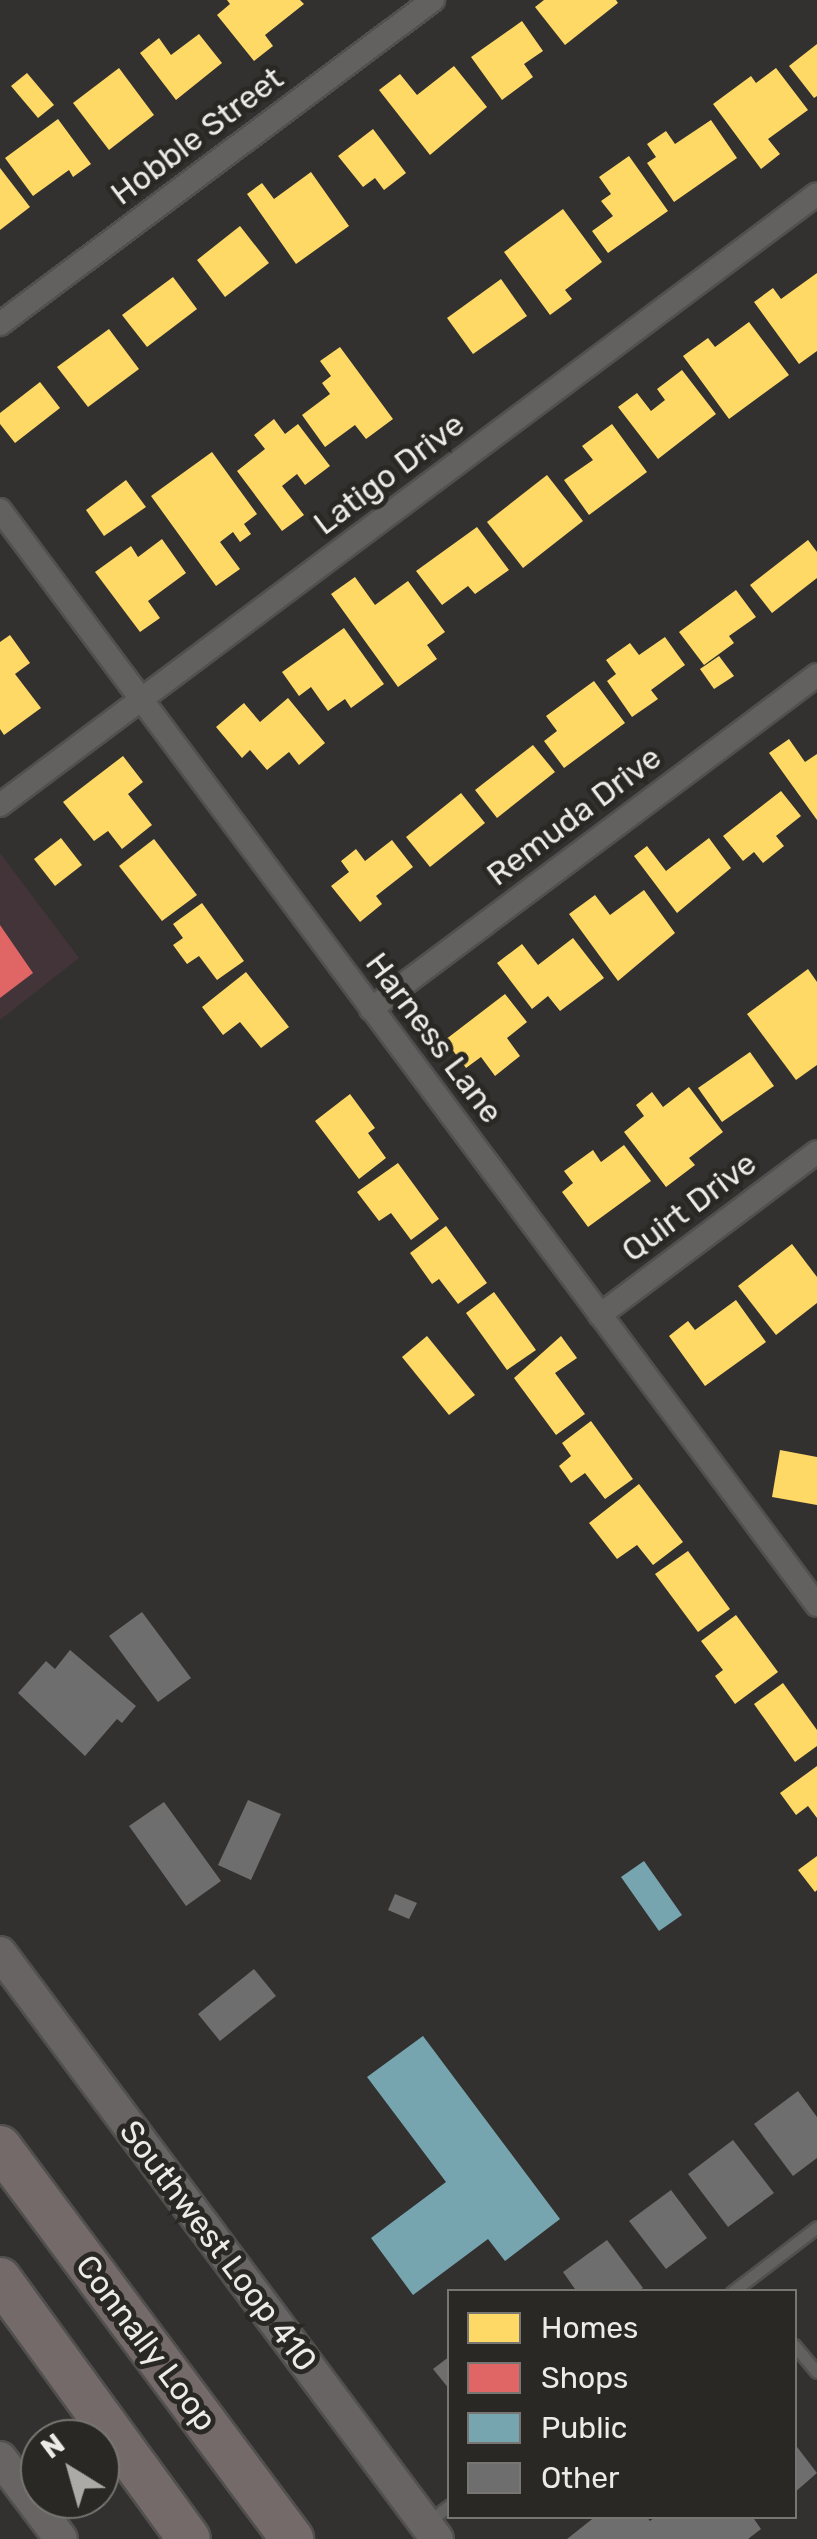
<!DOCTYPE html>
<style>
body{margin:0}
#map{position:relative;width:817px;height:2539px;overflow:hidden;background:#33312f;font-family:Rubik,sans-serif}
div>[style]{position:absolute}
.commercial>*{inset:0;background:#43343a}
.homes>*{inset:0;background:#ffd966}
.shops>*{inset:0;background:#e06666}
.public>*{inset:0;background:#76a5af}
.building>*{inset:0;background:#6f6e6e}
.roads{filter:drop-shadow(2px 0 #51504e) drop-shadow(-2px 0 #51504e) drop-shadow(0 2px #51504e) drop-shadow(0 -2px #51504e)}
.lane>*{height:11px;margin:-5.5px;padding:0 5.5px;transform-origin:5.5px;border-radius:5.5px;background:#63615f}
.street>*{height:22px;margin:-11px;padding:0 11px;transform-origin:11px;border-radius:11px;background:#63615f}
.secondary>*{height:32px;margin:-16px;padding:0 16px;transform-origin:16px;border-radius:16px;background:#686464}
.highway>*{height:42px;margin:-21px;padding:0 21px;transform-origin:21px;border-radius:21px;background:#746a6a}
span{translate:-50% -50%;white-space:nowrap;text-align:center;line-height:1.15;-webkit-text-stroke:10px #2a2824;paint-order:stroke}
.street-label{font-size:32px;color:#ecebe8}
.legend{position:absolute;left:447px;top:2289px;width:350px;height:230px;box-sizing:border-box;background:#2a2824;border:2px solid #787672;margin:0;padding:12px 18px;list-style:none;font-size:30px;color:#ecebe8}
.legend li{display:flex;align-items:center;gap:20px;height:50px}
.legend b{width:50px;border:2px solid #787672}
.north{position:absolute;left:20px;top:2419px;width:100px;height:100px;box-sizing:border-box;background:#2a2824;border:2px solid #787672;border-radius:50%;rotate:323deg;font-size:28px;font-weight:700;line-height:40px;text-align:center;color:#ecebe8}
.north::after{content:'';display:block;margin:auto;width:35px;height:45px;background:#abaaa7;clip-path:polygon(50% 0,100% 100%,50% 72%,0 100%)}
</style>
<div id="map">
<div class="commercial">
<i style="clip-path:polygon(0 853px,79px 958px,0 1020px)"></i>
</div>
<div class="homes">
<i style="clip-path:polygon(227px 0,300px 0,304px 4px,265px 35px,273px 46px,254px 61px,217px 15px,230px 4px)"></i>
<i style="clip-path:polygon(544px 0,616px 0,618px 3px,565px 45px,535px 7px)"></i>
<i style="clip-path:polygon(522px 21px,543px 51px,524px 64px,533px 77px,502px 100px,471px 57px)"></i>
<i style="clip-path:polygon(199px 34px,222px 63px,176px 100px,140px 53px,159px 38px,171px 55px)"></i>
<i style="clip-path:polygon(817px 44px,817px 96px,814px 98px,789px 66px)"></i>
<i style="clip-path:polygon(454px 66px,487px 107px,430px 155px,379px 90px,400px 74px,417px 95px)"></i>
<i style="clip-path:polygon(119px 68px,154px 115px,109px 150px,73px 103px)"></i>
<i style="clip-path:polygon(776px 68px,808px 110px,768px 139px,780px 154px,761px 169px,713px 104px,751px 76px,756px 83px)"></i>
<i style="clip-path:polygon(27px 73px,54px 105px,38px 118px,11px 86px)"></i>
<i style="clip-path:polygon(58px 119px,91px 164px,73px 177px,69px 170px,33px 196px,5px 158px)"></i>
<i style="clip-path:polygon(711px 120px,737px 158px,674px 202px,647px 163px,656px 157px,647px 144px,666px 131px,675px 144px)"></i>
<i style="clip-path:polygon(373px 129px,406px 173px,384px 190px,375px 178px,363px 187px,338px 156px)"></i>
<i style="clip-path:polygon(629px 156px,668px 211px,608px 253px,592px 231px,613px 216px,601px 201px,611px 194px,599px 177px)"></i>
<i style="clip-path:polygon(0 168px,30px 207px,0 230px)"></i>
<i style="clip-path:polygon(311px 172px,349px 226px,296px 264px,247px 194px,262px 183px,274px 199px)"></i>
<i style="clip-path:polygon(563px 209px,602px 262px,565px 290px,572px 299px,550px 315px,504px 252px)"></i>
<i style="clip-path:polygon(240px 226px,269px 263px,225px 297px,197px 260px)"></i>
<i style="clip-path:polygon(817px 273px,817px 351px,799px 364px,754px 302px,773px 288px,781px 299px)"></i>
<i style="clip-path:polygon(173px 277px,197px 309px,147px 347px,122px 315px)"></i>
<i style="clip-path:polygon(501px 279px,527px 316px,473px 354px,447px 318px)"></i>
<i style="clip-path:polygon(749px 322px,789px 375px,729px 419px,683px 356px,708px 338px,715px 347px)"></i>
<i style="clip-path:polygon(109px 329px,139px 369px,88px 407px,57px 367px)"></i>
<i style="clip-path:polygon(340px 347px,393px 419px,366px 439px,355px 425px,325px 447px,302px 415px,330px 394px,322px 383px,331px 376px,320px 361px)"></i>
<i style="clip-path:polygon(682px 370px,716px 414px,658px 459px,618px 407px,637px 393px,651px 411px,665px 400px,657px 389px)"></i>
<i style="clip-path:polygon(40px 382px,60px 408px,15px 443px,0 424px,0 413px)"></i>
<i style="clip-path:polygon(274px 419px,285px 434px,298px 424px,330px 466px,305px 485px,297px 474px,282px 486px,304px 515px,282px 531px,237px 471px,265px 449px,254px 435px)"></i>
<i style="clip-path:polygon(612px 424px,647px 472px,589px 515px,564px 480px,593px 460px,582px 446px)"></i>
<i style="clip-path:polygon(212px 452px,257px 514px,244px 524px,251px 534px,240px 542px,233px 532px,220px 542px,240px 569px,216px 586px,151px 496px)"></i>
<i style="clip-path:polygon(547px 475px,583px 521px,523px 568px,487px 522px)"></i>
<i style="clip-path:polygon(126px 480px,146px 507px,104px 536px,86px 510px)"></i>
<i style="clip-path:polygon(477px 527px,509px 570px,475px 594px,468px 586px,442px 605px,416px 571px)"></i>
<i style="clip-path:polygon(162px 539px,186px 573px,148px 601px,160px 618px,140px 632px,95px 572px,131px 546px,138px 557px)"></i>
<i style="clip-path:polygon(808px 540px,817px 552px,817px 578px,772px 613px,750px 585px)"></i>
<i style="clip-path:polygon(355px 577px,375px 605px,408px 581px,445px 632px,427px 645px,437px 659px,398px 687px,331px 594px)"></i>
<i style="clip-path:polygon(736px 590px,756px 617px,729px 636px,734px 643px,704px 665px,679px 632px)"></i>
<i style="clip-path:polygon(344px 628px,384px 684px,351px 708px,345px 699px,328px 711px,311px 687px,299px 696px,282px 672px)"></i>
<i style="clip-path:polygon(10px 635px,30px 663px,15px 674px,41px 708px,4px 735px,0 729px,0 642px)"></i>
<i style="clip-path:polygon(665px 637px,685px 665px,651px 690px,658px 699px,632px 717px,607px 681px,616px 674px,606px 660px,630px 643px,639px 655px)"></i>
<i style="clip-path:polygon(719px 656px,734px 676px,714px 689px,700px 669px)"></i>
<i style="clip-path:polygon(594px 681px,625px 723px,564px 768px,544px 741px,557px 731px,546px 716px)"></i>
<i style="clip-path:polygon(288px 698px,325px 743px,299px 765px,289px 752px,267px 770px,250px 750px,242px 758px,216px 727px,244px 703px,260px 722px)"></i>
<i style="clip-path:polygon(789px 739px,805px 762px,817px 754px,817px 820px,769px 753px)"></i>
<i style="clip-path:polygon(533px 745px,555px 772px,497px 818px,475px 790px)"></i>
<i style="clip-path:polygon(123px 756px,143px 782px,128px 794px,152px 825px,122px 849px,108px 831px,94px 841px,63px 802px)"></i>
<i style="clip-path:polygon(781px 791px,801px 816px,776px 836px,784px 846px,763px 863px,754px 852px,743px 861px,723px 836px)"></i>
<i style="clip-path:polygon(461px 793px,485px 823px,430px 867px,406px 837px)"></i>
<i style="clip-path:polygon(61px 838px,82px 865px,55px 886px,34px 859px)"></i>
<i style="clip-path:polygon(709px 838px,731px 868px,677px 913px,634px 856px,647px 846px,666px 871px)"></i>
<i style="clip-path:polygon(154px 839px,197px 895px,162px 921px,119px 866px)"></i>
<i style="clip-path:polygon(392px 840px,413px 867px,376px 896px,382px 904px,360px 922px,331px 886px,349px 872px,341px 861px,356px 849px,365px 861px)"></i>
<i style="clip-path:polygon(644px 890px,675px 933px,618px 981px,569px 914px,595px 895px,610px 915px)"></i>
<i style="clip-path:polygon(202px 903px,244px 961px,217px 980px,199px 956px,187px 964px,173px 945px,183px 938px,173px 924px)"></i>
<i style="clip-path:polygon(573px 938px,604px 978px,560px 1011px,548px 996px,532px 1009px,497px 963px,522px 944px,538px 965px)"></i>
<i style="clip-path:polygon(808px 969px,817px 982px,817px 1065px,796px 1080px,747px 1014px)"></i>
<i style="clip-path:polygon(246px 972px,289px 1027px,261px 1048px,240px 1022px,223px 1035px,202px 1007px)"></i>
<i style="clip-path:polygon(505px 994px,527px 1022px,507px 1038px,520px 1056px,495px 1076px,481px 1057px,466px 1068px,445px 1040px)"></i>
<i style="clip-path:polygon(750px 1052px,774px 1086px,722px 1122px,698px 1088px)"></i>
<i style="clip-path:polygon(689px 1087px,723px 1132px,689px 1158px,695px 1165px,666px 1187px,624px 1132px,644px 1116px,636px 1105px,652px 1092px,663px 1107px)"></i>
<i style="clip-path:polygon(350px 1094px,375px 1128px,368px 1133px,386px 1158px,359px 1179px,315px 1121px)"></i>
<i style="clip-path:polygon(624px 1145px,651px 1181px,588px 1227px,562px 1192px,573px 1183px,564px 1171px,593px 1150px,601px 1162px)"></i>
<i style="clip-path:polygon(398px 1163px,439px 1219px,411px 1240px,391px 1213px,379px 1221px,357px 1192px)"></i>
<i style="clip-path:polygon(446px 1226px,487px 1283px,458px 1304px,439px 1279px,432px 1284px,410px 1253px)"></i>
<i style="clip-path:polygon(792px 1244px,817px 1277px,817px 1303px,776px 1335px,738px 1286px)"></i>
<i style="clip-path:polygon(494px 1292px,536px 1350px,507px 1370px,466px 1313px)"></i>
<i style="clip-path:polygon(736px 1300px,766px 1342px,705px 1386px,669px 1336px,688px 1321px,695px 1330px)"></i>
<i style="clip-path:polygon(427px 1336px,475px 1395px,449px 1415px,402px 1357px)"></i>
<i style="clip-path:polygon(561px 1336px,577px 1358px,555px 1373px,585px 1414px,556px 1435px,514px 1378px)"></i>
<i style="clip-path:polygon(591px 1421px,633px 1479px,605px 1499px,585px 1473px,571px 1483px,559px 1466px,571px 1456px,562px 1443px)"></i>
<i style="clip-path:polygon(780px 1450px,817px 1457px,817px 1505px,772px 1497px)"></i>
<i style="clip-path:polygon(639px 1484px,683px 1542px,653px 1565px,637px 1545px,617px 1559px,589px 1523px)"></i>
<i style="clip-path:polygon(688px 1551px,730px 1609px,698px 1632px,655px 1574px)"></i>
<i style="clip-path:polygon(736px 1615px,778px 1672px,735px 1704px,715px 1676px,723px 1670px,701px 1641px)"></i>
<i style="clip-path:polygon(783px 1683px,817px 1730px,817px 1746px,795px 1762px,754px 1704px)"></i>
<i style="clip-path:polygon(817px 1766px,817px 1818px,808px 1806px,796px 1815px,780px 1793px)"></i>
<i style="clip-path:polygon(817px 1856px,817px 1890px,815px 1892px,798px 1870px)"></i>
</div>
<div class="shops">
<i style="clip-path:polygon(0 925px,33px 973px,0 998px)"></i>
</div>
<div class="public">
<i style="clip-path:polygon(644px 1861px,682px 1915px,659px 1931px,621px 1877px)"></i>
<i style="clip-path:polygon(423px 2036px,560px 2219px,505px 2261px,488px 2239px,413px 2295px,371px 2238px,446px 2182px,367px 2077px)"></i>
</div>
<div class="building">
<i style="clip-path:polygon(142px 1612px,191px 1678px,158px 1702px,109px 1636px)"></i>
<i style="clip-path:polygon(70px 1650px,136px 1706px,122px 1723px,117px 1719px,85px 1756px,18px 1693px,46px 1661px,55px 1669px)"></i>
<i style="clip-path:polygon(248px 1800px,281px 1814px,251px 1880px,218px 1865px)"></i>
<i style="clip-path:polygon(164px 1802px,221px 1881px,186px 1906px,129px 1826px)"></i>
<i style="clip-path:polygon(395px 1894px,417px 1903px,409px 1919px,388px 1910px)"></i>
<i style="clip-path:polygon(254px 1969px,276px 1996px,220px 2041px,198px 2014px)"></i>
<i style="clip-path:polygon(798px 2091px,817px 2117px,817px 2158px,793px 2176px,754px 2124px)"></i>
<i style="clip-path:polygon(733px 2140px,774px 2193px,728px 2227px,688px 2174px)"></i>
<i style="clip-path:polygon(671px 2190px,707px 2238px,666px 2269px,629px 2221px)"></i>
<i style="clip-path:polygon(607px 2240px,643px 2288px,638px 2292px,577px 2292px,563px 2272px)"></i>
<i style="clip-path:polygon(450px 2356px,450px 2390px,433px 2369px)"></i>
<i style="clip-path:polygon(794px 2443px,817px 2473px,794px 2493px)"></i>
<i style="clip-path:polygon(596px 2516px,646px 2516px,650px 2521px,656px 2516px,752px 2516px,761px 2529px,748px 2539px,567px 2539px)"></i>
</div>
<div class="roads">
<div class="lane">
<i style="left:732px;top:2292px;width:107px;rotate:-37.4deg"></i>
<i style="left:794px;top:2345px;width:35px;rotate:50deg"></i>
<i style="left:429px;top:2521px;width:26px;rotate:-37deg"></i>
</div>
<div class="street">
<i style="left:0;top:324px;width:541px;rotate:-36.81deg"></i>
<i style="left:0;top:510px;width:1366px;rotate:53.27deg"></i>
<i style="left:0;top:805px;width:1020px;rotate:-36.79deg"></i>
<i style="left:371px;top:1009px;width:557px;rotate:-36.83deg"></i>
<i style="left:600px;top:1315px;width:271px;rotate:-36.9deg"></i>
</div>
<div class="secondary">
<i style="left:0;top:1953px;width:731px;rotate:53.29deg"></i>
<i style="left:0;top:2458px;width:101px;rotate:53deg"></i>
</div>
<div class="highway">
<i style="left:0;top:2147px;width:489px;rotate:53.3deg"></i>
<i style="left:0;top:2279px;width:321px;rotate:54deg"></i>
</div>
</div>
<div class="street-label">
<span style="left:197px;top:136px;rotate:-37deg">Hobble Street</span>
<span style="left:389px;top:474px;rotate:-37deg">Latigo Drive</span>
<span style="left:574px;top:816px;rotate:-37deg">Remuda Drive</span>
<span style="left:434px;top:1038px;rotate:53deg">Harness Lane</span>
<span style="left:689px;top:1207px;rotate:-37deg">Quirt Drive</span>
<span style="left:218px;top:2246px;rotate:53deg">Southwest Loop 410</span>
<span style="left:146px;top:2343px;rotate:53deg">Connally Loop</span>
</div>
<ul class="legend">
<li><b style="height:28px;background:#ffd966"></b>Homes</li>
<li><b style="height:28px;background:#e06666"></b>Shops</li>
<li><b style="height:28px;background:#76a5af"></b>Public</li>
<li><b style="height:28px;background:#6f6e6e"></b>Other</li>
</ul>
<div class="north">N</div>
</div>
